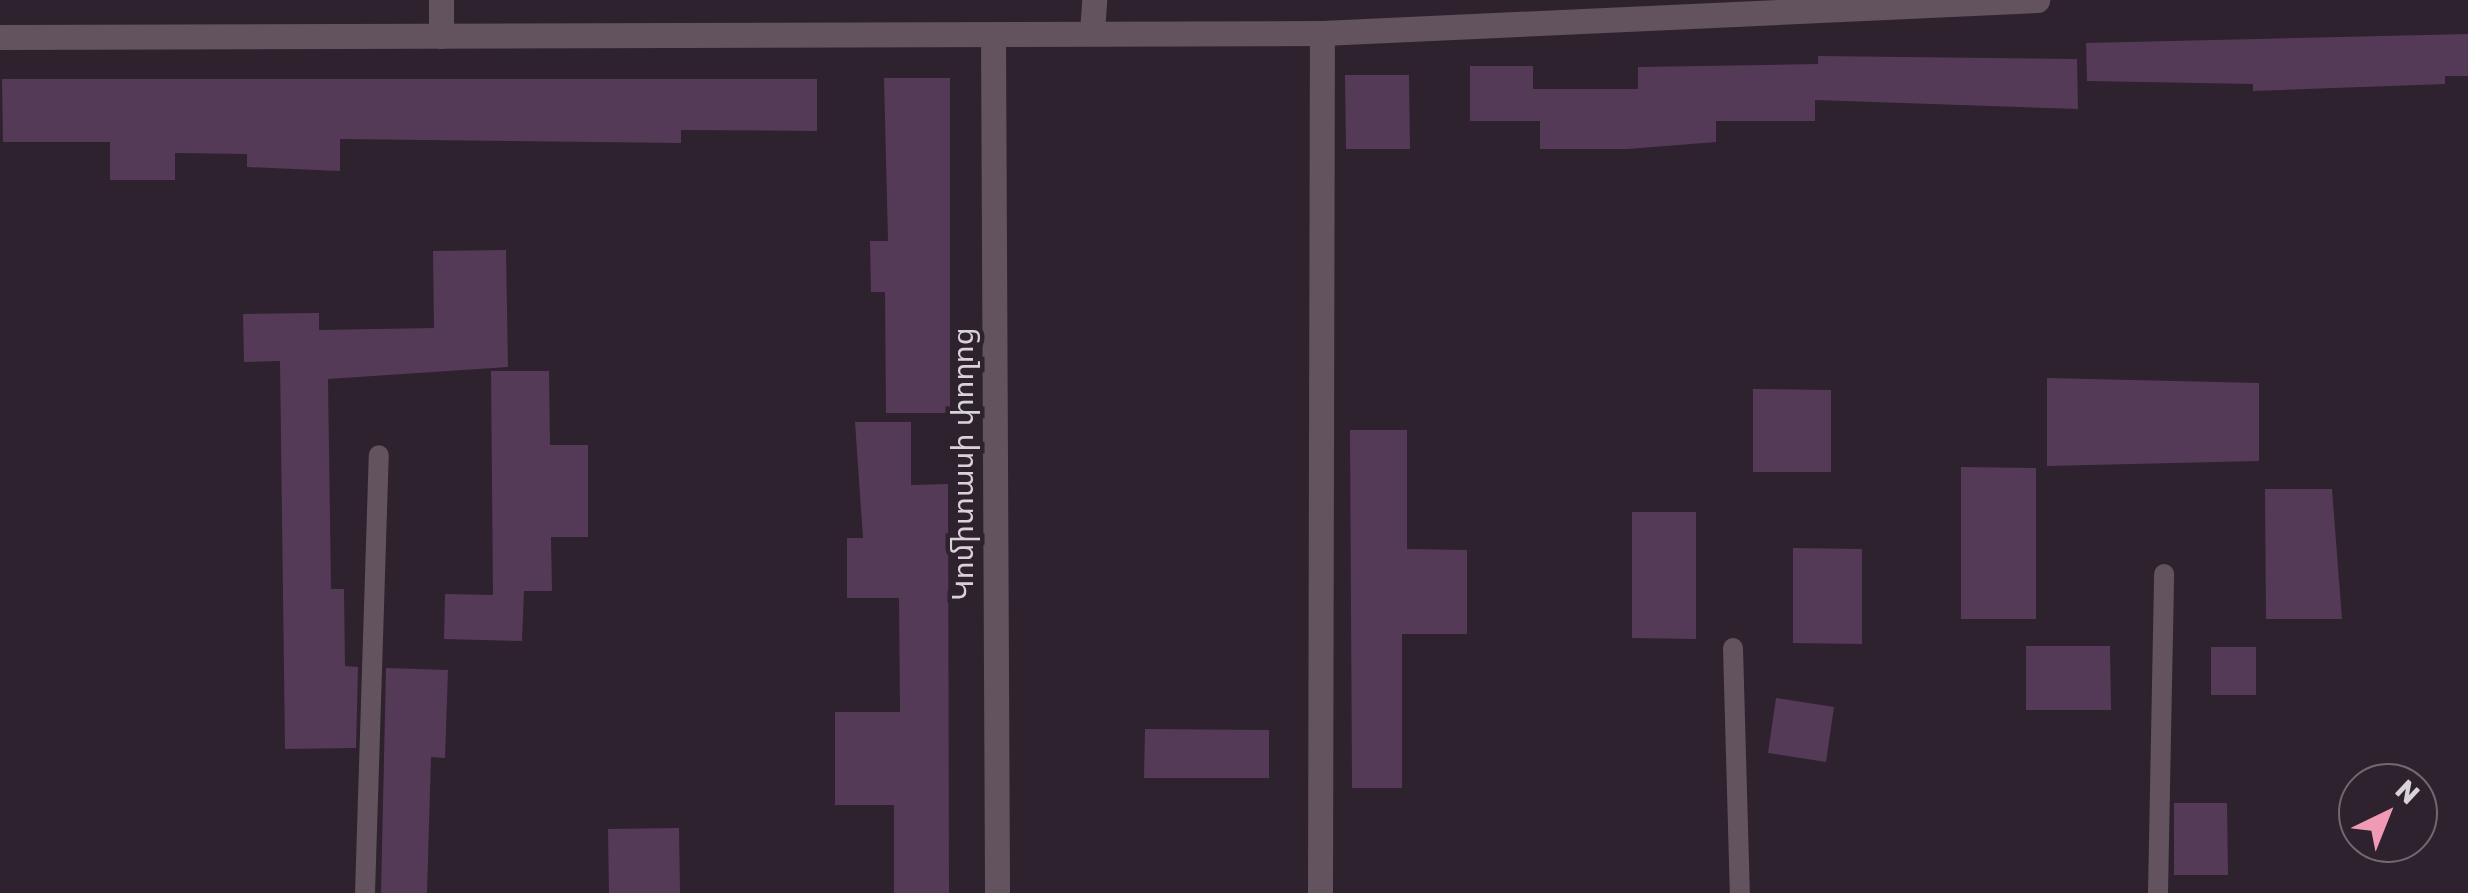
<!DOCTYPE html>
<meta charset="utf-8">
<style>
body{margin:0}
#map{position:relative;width:2468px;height:893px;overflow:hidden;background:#2d222e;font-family:Rubik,"Noto Sans Armenian",sans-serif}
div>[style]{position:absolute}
.building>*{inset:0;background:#543a57}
.service>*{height:20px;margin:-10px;padding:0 10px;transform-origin:10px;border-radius:10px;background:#62535e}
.minor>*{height:25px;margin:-12.5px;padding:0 12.5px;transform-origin:12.5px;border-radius:12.5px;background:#62535e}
span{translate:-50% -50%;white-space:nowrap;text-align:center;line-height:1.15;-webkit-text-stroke:9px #2d222e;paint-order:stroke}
.street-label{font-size:30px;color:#d8d2d9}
.north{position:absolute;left:2338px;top:763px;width:100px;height:100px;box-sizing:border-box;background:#2d222e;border:2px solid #716872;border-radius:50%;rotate:43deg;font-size:28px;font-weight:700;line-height:40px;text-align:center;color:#d8d2d9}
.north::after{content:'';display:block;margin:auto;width:35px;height:45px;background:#f09ab6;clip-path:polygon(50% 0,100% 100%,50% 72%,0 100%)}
</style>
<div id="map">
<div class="building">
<i style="clip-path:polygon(2468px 34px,2468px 76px,2445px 76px,2445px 84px,2253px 91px,2253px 84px,2087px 81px,2086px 43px)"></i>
<i style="clip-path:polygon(1818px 56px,2077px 59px,2078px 109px,1815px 100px,1815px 121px,1716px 121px,1716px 142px,1628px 149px,1540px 149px,1540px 121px,1470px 121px,1470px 66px,1533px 66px,1533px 89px,1638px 89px,1638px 67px,1818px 64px)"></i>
<i style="clip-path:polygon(1345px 75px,1409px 75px,1410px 149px,1346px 149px)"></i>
<i style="clip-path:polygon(884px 78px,950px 78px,950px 413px,886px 413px,885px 292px,871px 292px,870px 241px,888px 241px)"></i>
<i style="clip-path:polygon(2px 79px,817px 79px,817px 131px,681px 130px,681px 143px,340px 139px,340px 171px,247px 167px,247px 154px,175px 153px,175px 180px,110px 180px,110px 142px,3px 142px)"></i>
<i style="clip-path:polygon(506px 250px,508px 367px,328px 379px,331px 589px,344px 589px,345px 666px,358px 667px,356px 748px,285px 749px,280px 361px,244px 362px,243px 314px,319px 313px,319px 330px,434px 328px,433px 251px)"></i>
<i style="clip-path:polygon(491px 371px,549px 371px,550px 445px,588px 445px,588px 537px,551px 537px,552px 591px,524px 591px,522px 641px,444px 639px,445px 594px,493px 595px)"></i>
<i style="clip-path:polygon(2047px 378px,2259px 383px,2259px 461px,2047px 466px)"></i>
<i style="clip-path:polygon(1753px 389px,1831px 390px,1831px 472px,1753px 472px)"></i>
<i style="clip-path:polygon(855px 422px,911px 422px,911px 485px,948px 484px,949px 893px,894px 893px,894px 805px,835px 805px,835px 712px,900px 712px,899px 598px,847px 598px,847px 538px,863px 538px)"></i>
<i style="clip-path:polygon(1350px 430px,1407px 430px,1407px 549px,1467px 550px,1467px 634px,1402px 634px,1402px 788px,1352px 788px)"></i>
<i style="clip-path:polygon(1961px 467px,2036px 468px,2036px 619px,1961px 619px)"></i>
<i style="clip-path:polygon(2265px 489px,2332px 489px,2342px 619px,2266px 619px)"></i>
<i style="clip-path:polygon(1632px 512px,1696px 512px,1696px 639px,1632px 638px)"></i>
<i style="clip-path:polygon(1793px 548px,1862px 549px,1862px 644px,1793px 643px)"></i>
<i style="clip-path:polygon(2026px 646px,2110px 646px,2111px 710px,2026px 710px)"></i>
<i style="clip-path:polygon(2211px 647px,2256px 647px,2256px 695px,2211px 695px)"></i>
<i style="clip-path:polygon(386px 668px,448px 670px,445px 758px,431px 757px,427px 893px,381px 893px)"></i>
<i style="clip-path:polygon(1776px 698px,1834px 707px,1826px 762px,1768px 753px)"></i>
<i style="clip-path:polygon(1145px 729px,1269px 730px,1269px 778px,1144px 778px)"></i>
<i style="clip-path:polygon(2174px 803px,2227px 803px,2228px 875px,2174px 875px)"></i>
<i style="clip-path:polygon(679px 828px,680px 893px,609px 893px,608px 829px)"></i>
</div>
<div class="service">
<i style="left:1733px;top:648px;width:245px;rotate:88.4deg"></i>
<i style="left:365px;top:893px;width:438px;rotate:-88.2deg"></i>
<i style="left:2158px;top:893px;width:319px;rotate:-88.9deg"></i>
</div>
<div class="minor">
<i style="left:441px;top:0;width:36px;rotate:90deg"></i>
<i style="left:1092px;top:32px;width:32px;rotate:-86deg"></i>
<i style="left:993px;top:35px;width:858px;rotate:89.73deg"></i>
<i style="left:0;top:37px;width:1322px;rotate:-0.17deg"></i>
<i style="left:1322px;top:33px;width:716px;rotate:-2.64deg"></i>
<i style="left:1320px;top:893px;width:860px;rotate:-89.87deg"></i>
</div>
<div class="street-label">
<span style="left:963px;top:464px;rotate:-90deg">Կոմիտասի փողոց</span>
</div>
<div class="north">N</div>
</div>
